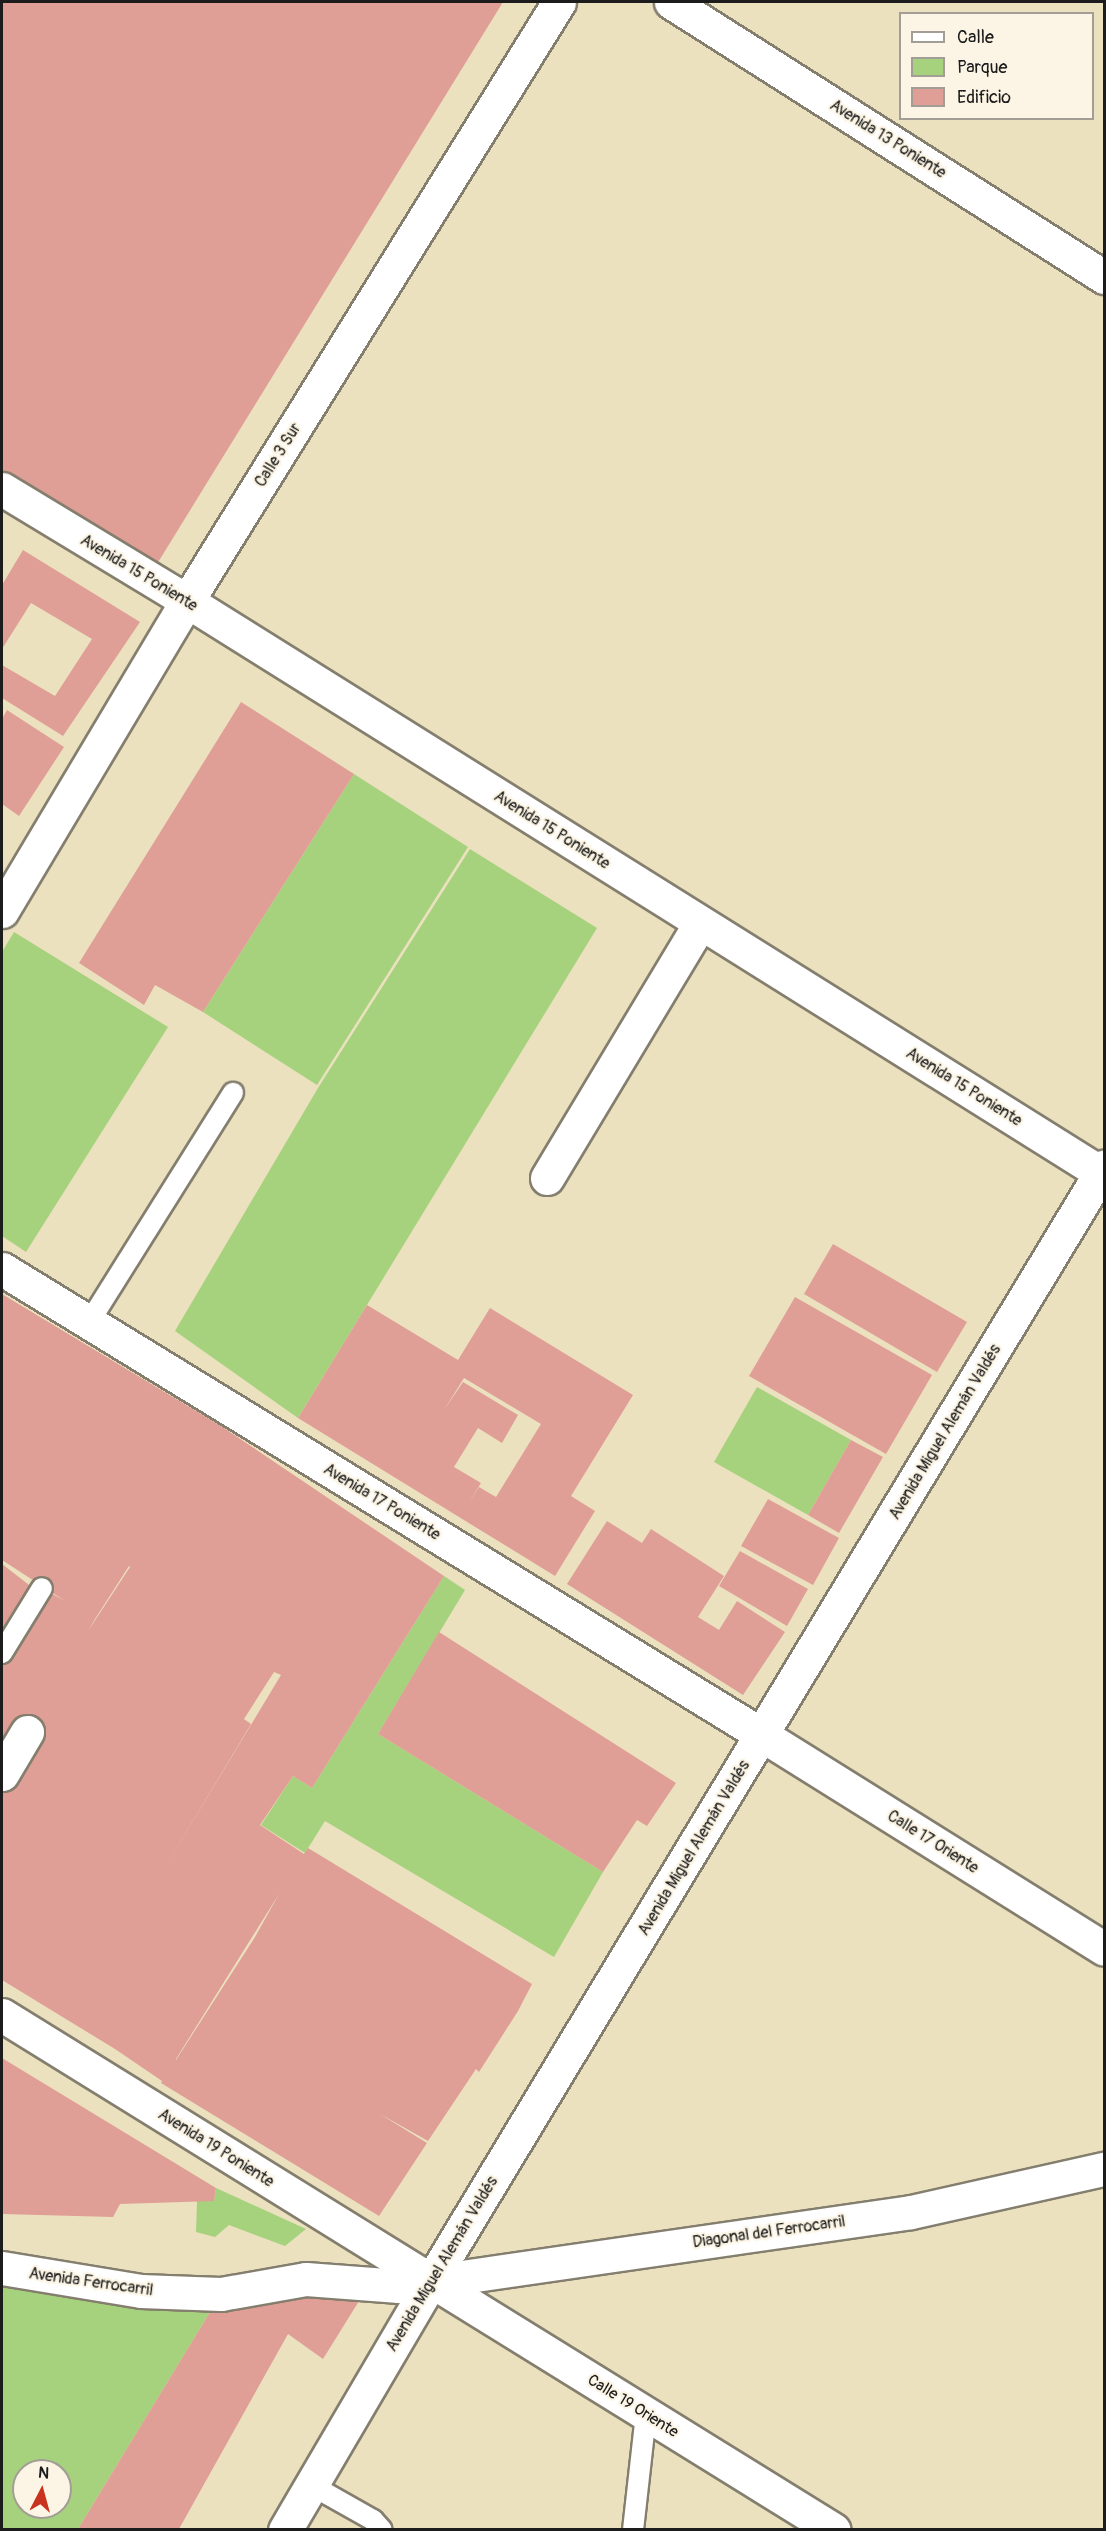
<!DOCTYPE html>
<meta charset="utf-8">
<style>
body{margin:0}
#map{position:relative;width:1106px;height:2531px;overflow:hidden;background:#ebe1bf;font-family:Pangolin,sans-serif}
div>[style]{position:absolute}
.green>*{inset:0;background:#a6d17d}
.building>*{inset:0;background:#e09f96}
.roads{filter:drop-shadow(2px 0 #847e6e) drop-shadow(-2px 0 #847e6e) drop-shadow(0 2px #847e6e) drop-shadow(0 -2px #847e6e)}
.service>*{height:20px;margin:-10px;padding:0 10px;transform-origin:10px;border-radius:10px;background:#fff}
.minor>*{height:33px;margin:-16.5px;padding:0 16.5px;transform-origin:16.5px;border-radius:16.5px;background:#fff}
.secondary>*{height:33px;margin:-16.5px;padding:0 16.5px;transform-origin:16.5px;border-radius:16.5px;background:#fff}
span{translate:-50% -50%;white-space:nowrap;text-align:center;line-height:1.15;-webkit-text-stroke:4.5px #fcf5e5;paint-order:stroke}
.street-label{font-size:16px;color:#1c1c1c}
.frame{position:absolute;inset:0;border:3px solid #1c1c1c;pointer-events:none}
.legend{position:absolute;left:899px;top:12px;width:195px;height:108px;box-sizing:border-box;background:#fcf5e5;border:2px solid #a29e95;margin:0;padding:8px 10px;list-style:none;font-size:18px;color:#1c1c1c}
.legend li{display:flex;align-items:center;gap:12px;height:30px}
.legend b{width:30px;border:2px solid #a29e95}
.north{position:absolute;left:12px;top:2459px;width:60px;height:60px;box-sizing:border-box;background:#fcf5e5;border:2px solid #a29e95;border-radius:50%;rotate:6deg;font-size:16px;font-weight:700;line-height:24px;text-align:center;color:#1c1c1c}
.north::after{content:'';display:block;margin:auto;width:21px;height:27px;background:#c8321e;clip-path:polygon(50% 0,100% 100%,50% 72%,0 100%)}
</style>
<div id="map">
<div class="green">
<i style="clip-path:polygon(354px 774px,468px 847px,317px 1085px,203px 1012px)"></i>
<i style="clip-path:polygon(470px 849px,597px 928px,298px 1418px,175px 1331px,318px 1088px)"></i>
<i style="clip-path:polygon(14px 932px,168px 1027px,26px 1252px,2px 1236px,2px 952px)"></i>
<i style="clip-path:polygon(757px 1387px,851px 1440px,808px 1515px,714px 1462px)"></i>
<i style="clip-path:polygon(444px 1576px,465px 1590px,378px 1734px,603px 1872px,554px 1957px,325px 1821px,305px 1853px,261px 1825px,293px 1776px,312px 1788px)"></i>
<i style="clip-path:polygon(216px 2188px,306px 2229px,285px 2246px,229px 2225px,215px 2237px,196px 2232px,197px 2201px,214px 2201px)"></i>
<i style="clip-path:polygon(evenodd,2px 2268px,221px 2294px,78px 2529px,2px 2529px,2px 2268px,24px 2471px,60px 2471px,60px 2507px,24px 2507px,24px 2471px)"></i>
</div>
<div class="building">
<i style="clip-path:polygon(2px 2px,503px 2px,157px 564px,2px 471px)"></i>
<i style="clip-path:polygon(23px 550px,140px 622px,63px 736px,2px 698px,2px 665px,55px 696px,92px 639px,31px 603px,2px 649px,2px 585px)"></i>
<i style="clip-path:polygon(241px 702px,354px 774px,203px 1012px,155px 985px,144px 1005px,79px 963px)"></i>
<i style="clip-path:polygon(7px 710px,64px 747px,19px 816px,2px 804px,2px 719px)"></i>
<i style="clip-path:polygon(833px 1244px,967px 1322px,937px 1372px,804px 1294px)"></i>
<i style="clip-path:polygon(evenodd,2px 1294px,221px 1426px,444px 1576px,312px 1788px,293px 1776px,260px 1825px,304px 1854px,308px 1848px,532px 1984px,518px 2011px,479px 2072px,476px 2069px,428px 2141px,380px 2114px,427px 2143px,379px 2216px,161px 2083px,162px 2081px,115px 2049px,2px 1980px,2px 1653px,42px 1588px,65px 1601px,2px 1560px,2px 1294px,129px 1566px,130px 1567px,88px 1631px,95px 1619px,129px 1566px,2px 1294px,274px 1672px,281px 1675px,164px 1869px,251px 1724px,244px 1719px,274px 1672px,2px 1294px,279px 1894px,255px 1937px,176px 2060px,176px 2059px,279px 1894px)"></i>
<i style="clip-path:polygon(795px 1297px,932px 1375px,886px 1454px,749px 1376px)"></i>
<i style="clip-path:polygon(evenodd,367px 1305px,458px 1360px,490px 1308px,633px 1395px,571px 1496px,595px 1511px,555px 1576px,298px 1418px,367px 1305px,464px 1378px,541px 1424px,496px 1497px,479px 1487px,469px 1502px,481px 1483px,454px 1467px,478px 1428px,502px 1443px,518px 1415px,463px 1382px,444px 1410px,464px 1378px)"></i>
<i style="clip-path:polygon(851px 1440px,883px 1457px,839px 1533px,808px 1515px)"></i>
<i style="clip-path:polygon(768px 1499px,839px 1538px,813px 1585px,741px 1546px)"></i>
<i style="clip-path:polygon(607px 1521px,642px 1543px,651px 1529px,724px 1576px,698px 1617px,719px 1630px,737px 1601px,785px 1632px,743px 1695px,567px 1584px)"></i>
<i style="clip-path:polygon(740px 1551px,808px 1589px,787px 1626px,719px 1586px)"></i>
<i style="clip-path:polygon(2px 1564px,33px 1588px,2px 1638px)"></i>
<i style="clip-path:polygon(439px 1632px,676px 1783px,647px 1826px,637px 1820px,603px 1872px,378px 1734px)"></i>
<i style="clip-path:polygon(2px 2058px,216px 2188px,214px 2201px,120px 2204px,113px 2217px,2px 2214px)"></i>
<i style="clip-path:polygon(369px 2285px,323px 2359px,288px 2334px,179px 2529px,78px 2529px,221px 2294px)"></i>
</div>
<div class="roads">
<div class="service">
<i style="left:88px;top:1324px;width:273px;rotate:-57.9deg"></i>
<i style="left:2px;top:1653px;width:76px;rotate:-58.4deg"></i>
<i style="left:311px;top:2485px;width:71px;rotate:29.4deg"></i>
<i style="left:373px;top:2520px;width:13px;rotate:48deg"></i>
<i style="left:633px;top:2530px;width:117px;rotate:-83.6deg"></i>
</div>
<div class="minor">
<i style="left:671px;top:2px;width:513px;rotate:32.42deg"></i>
<i style="left:2px;top:489px;width:216px;rotate:31.2deg"></i>
<i style="left:187px;top:601px;width:1078px;rotate:32.04deg"></i>
<i style="left:2px;top:911px;width:361px;rotate:-59.2deg"></i>
<i style="left:187px;top:601px;width:705px;rotate:-58.16deg"></i>
<i style="left:547px;top:1178px;width:297px;rotate:-59deg"></i>
<i style="left:762px;top:1735px;width:403px;rotate:32deg"></i>
<i style="left:2px;top:1774px;width:49px;rotate:-59.2deg"></i>
<i style="left:2px;top:2015px;width:978px;rotate:31.76deg"></i>
<i style="left:2px;top:2268px;width:141px;rotate:9.4deg"></i>
<i style="left:141px;top:2291px;width:80px;rotate:2.1deg"></i>
<i style="left:221px;top:2294px;width:86px;rotate:-10deg"></i>
<i style="left:306px;top:2279px;width:93px;rotate:4.3deg"></i>
<i style="left:399px;top:2286px;width:517px;rotate:-8.22deg"></i>
<i style="left:911px;top:2212px;width:198px;rotate:-12.6deg"></i>
</div>
<div class="secondary">
<i style="left:2px;top:1269px;width:891px;rotate:31.51deg"></i>
<i style="left:285px;top:2530px;width:289px;rotate:-59.6deg"></i>
<i style="left:431px;top:2281px;width:1302px;rotate:-58.86deg"></i>
</div>
</div>
<div class="street-label">
<span style="left:888px;top:139px;rotate:32deg">Avenida 13 Poniente</span>
<span style="left:278px;top:455px;rotate:-58deg">Calle 3 Sur</span>
<span style="left:139px;top:573px;rotate:31deg">Avenida 15 Poniente</span>
<span style="left:552px;top:830px;rotate:32deg">Avenida 15 Poniente</span>
<span style="left:964px;top:1087px;rotate:32deg">Avenida 15 Poniente</span>
<span style="left:945px;top:1432px;rotate:-59deg">Avenida Miguel Alemán Valdés</span>
<span style="left:382px;top:1502px;rotate:31deg">Avenida 17 Poniente</span>
<span style="left:933px;top:1842px;rotate:32deg">Calle 17 Oriente</span>
<span style="left:694px;top:1848px;rotate:-59deg">Avenida Miguel Alemán Valdés</span>
<span style="left:216px;top:2148px;rotate:32deg">Avenida 19 Poniente</span>
<span style="left:769px;top:2232px;rotate:-8deg">Diagonal del Ferrocarril</span>
<span style="left:442px;top:2264px;rotate:-59deg">Avenida Miguel Alemán Valdés</span>
<span style="left:91px;top:2282px;rotate:8deg">Avenida Ferrocarril</span>
<span style="left:633px;top:2406px;rotate:32deg">Calle 19 Oriente</span>
</div>
<div class="frame"></div>
<ul class="legend">
<li><b style="height:8px;background:#fff"></b>Calle</li>
<li><b style="height:16px;background:#a6d17d"></b>Parque</li>
<li><b style="height:16px;background:#e09f96"></b>Edificio</li>
</ul>
<div class="north">N</div>
</div>
